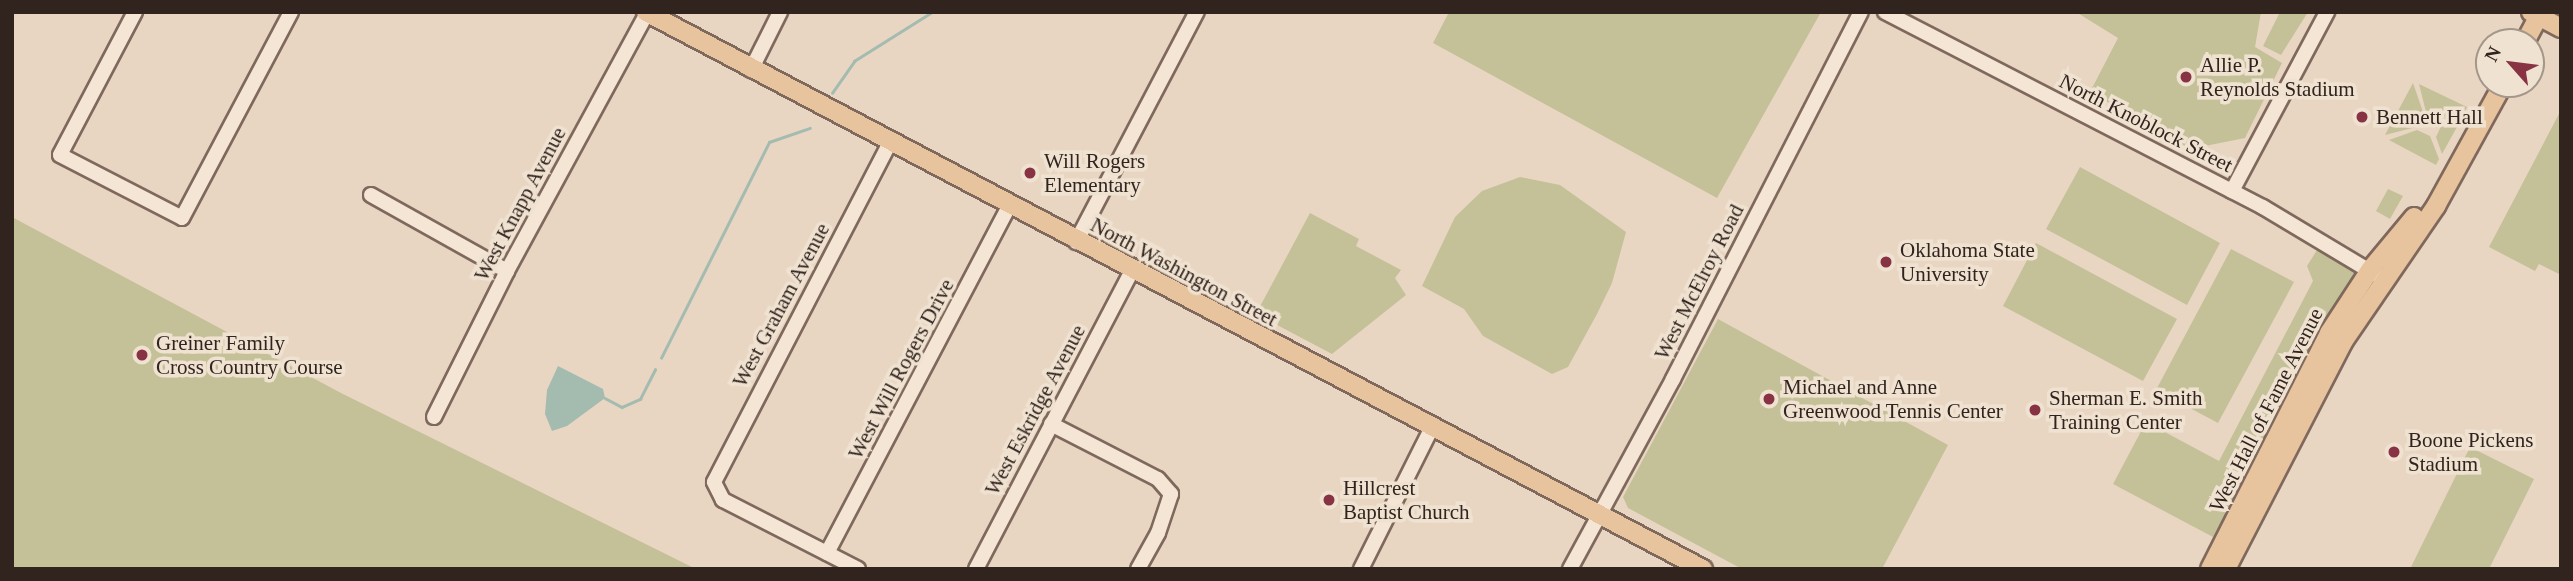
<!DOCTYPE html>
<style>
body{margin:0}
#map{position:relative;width:2573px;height:581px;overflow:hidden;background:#e8d6c3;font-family:Georgia,serif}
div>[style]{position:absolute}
.green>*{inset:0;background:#c4c198}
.water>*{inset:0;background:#a4bbb0}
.stream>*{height:2.5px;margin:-1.25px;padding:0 1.25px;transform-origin:1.25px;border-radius:1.25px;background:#a4bbb0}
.roads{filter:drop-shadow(2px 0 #7f685c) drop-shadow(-2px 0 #7f685c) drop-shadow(0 2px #7f685c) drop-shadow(0 -2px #7f685c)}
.minor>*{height:14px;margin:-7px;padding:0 7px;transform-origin:7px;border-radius:7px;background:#f4e5d4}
.major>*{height:18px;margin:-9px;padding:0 9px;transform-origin:9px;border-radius:9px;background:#e7c39e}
.dots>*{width:19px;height:19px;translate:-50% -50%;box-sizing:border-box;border:4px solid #f0e2d1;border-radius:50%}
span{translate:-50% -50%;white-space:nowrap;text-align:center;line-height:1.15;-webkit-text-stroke:7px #f0e2d1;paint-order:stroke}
.poi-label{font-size:21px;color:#31241e}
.left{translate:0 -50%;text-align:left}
.street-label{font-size:21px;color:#31241e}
.frame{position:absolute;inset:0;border:14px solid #31241e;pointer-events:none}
.north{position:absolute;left:2475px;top:28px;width:70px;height:70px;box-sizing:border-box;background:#f0e2d1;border:2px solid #a49689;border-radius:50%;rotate:298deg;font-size:19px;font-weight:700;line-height:28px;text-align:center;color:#31241e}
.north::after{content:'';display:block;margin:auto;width:24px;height:32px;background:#873343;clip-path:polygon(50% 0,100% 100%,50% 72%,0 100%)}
</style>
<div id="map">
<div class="green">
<i style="clip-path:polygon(1449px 12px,1821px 12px,1717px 198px,1433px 43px)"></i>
<i style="clip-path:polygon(2076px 12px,2261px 12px,2255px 47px,2282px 63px,2245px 138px,2190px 149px,2090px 92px,2118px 38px)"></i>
<i style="clip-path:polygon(2280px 12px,2308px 12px,2281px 55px,2263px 46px)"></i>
<i style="clip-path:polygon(2413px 83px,2423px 112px,2414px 121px,2416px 127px,2385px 135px)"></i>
<i style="clip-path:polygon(2419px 84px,2467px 107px,2465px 112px,2440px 121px,2426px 112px)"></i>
<i style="clip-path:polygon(2561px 110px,2561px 275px,2539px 264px,2535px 271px,2489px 247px)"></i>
<i style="clip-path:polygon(2462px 118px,2442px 154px,2436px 137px,2442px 124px)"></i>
<i style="clip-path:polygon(2417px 130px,2430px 136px,2439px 159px,2436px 165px,2389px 140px)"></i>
<i style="clip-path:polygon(2080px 167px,2220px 243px,2187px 305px,2046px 229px)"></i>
<i style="clip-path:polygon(1520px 177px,1560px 185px,1626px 232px,1612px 283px,1597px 314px,1568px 367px,1552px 374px,1483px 336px,1464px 309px,1422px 286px,1455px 217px,1482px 191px)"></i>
<i style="clip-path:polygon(2388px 189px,2403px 196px,2390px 219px,2376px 211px)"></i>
<i style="clip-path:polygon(1310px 213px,1359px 239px,1356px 246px,1401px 270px,1395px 278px,1406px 295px,1332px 354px,1256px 314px)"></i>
<i style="clip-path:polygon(12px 217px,341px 393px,696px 569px,12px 569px)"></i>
<i style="clip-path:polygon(2322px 242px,2361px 266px,2213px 537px,2113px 484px,2146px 422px,2219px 461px,2313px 281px,2307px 266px)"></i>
<i style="clip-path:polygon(2036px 243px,2177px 319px,2143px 381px,2003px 306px)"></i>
<i style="clip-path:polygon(2231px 249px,2294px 282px,2218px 423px,2156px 390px)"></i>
<i style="clip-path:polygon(1718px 319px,1948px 445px,1882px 569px,1742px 569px,1628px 508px,1623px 497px)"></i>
<i style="clip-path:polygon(2470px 447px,2534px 479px,2489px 569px,2410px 569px)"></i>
</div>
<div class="water">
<i style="clip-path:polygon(558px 366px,603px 389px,605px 398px,567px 426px,552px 431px,545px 414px,547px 390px)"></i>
</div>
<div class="stream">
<i style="left:832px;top:93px;width:39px;rotate:-55deg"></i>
<i style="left:854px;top:61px;width:92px;rotate:-32.1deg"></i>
<i style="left:661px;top:358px;width:241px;rotate:-63.4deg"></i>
<i style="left:769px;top:142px;width:43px;rotate:-18.9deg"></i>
<i style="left:605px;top:398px;width:19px;rotate:28deg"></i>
<i style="left:622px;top:407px;width:20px;rotate:-24deg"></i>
<i style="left:640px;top:399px;width:33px;rotate:-63deg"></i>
</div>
<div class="roads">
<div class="minor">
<i style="left:135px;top:12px;width:161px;rotate:117.7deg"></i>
<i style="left:60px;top:155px;width:137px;rotate:27.3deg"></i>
<i style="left:182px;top:218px;width:233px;rotate:-62.1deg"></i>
<i style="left:1885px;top:12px;width:425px;rotate:27.3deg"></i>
<i style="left:2263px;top:207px;width:134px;rotate:31deg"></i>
<i style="left:751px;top:70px;width:65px;rotate:-63.4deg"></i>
<i style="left:2232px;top:191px;width:203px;rotate:-62deg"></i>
<i style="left:371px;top:195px;width:156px;rotate:29.2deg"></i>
<i style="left:1076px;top:242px;width:260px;rotate:-62.3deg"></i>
<i style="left:434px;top:417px;width:163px;rotate:-63.4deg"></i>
<i style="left:507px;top:271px;width:294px;rotate:-61.5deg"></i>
<i style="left:1051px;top:424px;width:120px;rotate:27.2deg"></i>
<i style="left:1158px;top:479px;width:20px;rotate:49deg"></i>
<i style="left:1171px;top:494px;width:41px;rotate:108.4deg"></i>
<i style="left:1158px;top:533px;width:41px;rotate:119.1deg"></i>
<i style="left:827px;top:553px;width:393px;rotate:-62.3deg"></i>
<i style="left:858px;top:569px;width:152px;rotate:-152.9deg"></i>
<i style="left:723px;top:500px;width:20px;rotate:-117deg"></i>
<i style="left:714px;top:482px;width:382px;rotate:-62.6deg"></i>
<i style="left:976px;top:569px;width:336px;rotate:-62.4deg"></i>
<i style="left:1361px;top:569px;width:159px;rotate:-63.4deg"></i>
<i style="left:1570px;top:569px;width:216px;rotate:-61.5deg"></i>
<i style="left:1673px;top:379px;width:412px;rotate:-62.9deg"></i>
</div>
<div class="major">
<i style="left:646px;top:12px;width:1195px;rotate:27.79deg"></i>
<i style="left:2531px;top:12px;width:34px;rotate:28deg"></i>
<i style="left:2525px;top:42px;width:34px;rotate:-62deg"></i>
<i style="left:2210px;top:569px;width:264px;rotate:-63.2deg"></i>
<i style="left:2329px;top:333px;width:75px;rotate:-56.9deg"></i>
<i style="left:2370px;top:270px;width:69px;rotate:-50.3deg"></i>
<i style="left:2226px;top:569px;width:255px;rotate:-62.7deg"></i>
<i style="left:2343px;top:342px;width:165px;rotate:-55.6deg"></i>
<i style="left:2436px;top:206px;width:139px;rotate:-61.2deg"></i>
</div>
</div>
<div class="dots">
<i style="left:2186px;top:77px;background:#873343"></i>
<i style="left:2362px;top:117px;background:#873343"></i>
<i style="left:1030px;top:173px;background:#873343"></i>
<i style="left:1886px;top:262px;background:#873343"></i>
<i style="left:142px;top:355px;background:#873343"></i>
<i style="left:1769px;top:399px;background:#873343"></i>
<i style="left:2035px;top:410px;background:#873343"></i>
<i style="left:2394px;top:452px;background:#873343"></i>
<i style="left:1329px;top:500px;background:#873343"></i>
</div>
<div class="poi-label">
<span class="left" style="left:2200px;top:77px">Allie P.<br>Reynolds Stadium</span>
<span class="left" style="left:2376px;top:117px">Bennett Hall</span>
<span class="left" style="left:1044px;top:173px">Will Rogers<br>Elementary</span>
<span class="left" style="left:1900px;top:262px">Oklahoma State<br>University</span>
<span class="left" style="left:156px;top:355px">Greiner Family<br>Cross Country Course</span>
<span class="left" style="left:1783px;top:399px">Michael and Anne<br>Greenwood Tennis Center</span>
<span class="left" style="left:2049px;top:410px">Sherman E. Smith<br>Training Center</span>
<span class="left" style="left:2408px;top:452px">Boone Pickens<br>Stadium</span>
<span class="left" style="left:1343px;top:500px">Hillcrest<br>Baptist Church</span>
</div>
<div class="street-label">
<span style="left:2146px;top:123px;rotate:27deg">North Knoblock Street</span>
<span style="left:520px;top:204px;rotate:-62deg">West Knapp Avenue</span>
<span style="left:1184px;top:272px;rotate:28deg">North Washington Street</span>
<span style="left:1699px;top:282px;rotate:-63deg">West McElroy Road</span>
<span style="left:781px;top:305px;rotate:-62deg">West Graham Avenue</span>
<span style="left:901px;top:369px;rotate:-62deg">West Will Rogers Drive</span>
<span style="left:1035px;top:410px;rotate:-62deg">West Eskridge Avenue</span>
<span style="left:2266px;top:410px;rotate:-63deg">West Hall of Fame Avenue</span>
</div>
<div class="frame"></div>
<div class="north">N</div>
</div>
